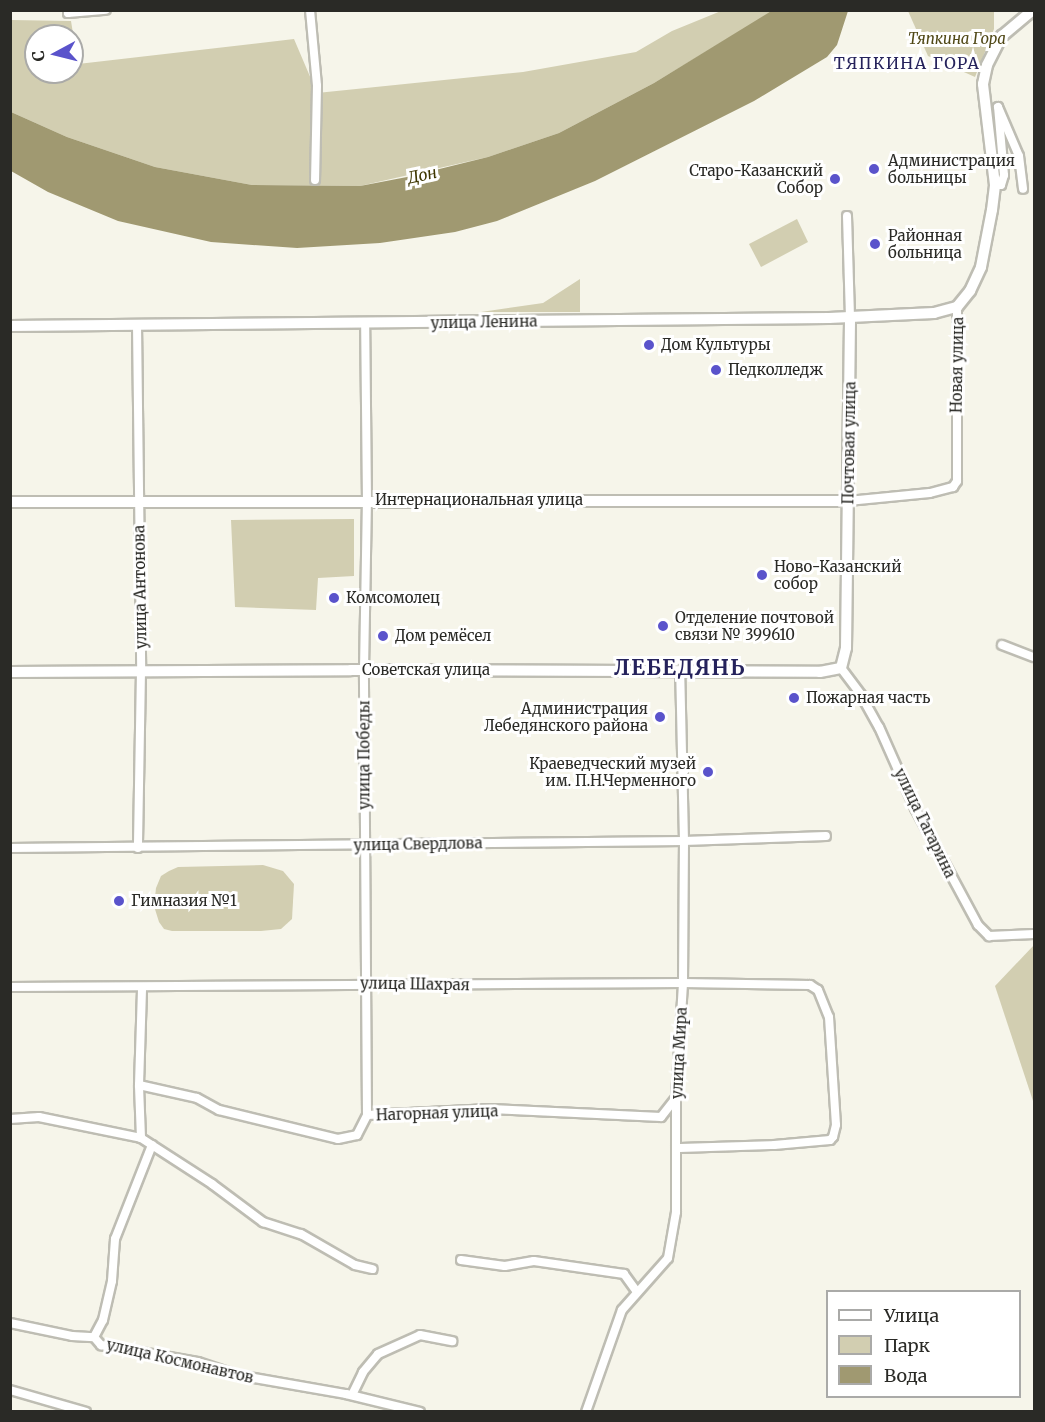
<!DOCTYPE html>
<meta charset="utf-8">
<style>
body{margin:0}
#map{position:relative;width:1045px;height:1422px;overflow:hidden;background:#f6f5ea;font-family:Merriweather,serif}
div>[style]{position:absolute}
.green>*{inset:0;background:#d2ceb1}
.water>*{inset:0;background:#a09971}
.roads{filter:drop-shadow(2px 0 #bebdb3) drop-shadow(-2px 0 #bebdb3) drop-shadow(0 2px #bebdb3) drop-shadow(0 -2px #bebdb3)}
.street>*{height:8px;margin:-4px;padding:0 4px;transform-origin:4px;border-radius:4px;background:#fff}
.secondary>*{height:10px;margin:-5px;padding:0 5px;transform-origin:5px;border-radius:5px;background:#fff}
.dots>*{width:16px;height:16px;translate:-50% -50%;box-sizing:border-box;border:3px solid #fff;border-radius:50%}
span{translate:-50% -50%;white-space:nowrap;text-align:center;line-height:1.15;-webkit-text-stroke:6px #fff;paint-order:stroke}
.park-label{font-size:15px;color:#504816;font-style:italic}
.poi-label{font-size:15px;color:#2a2a26}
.left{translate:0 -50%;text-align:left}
.right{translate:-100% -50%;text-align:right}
.street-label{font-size:15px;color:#2a2a26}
.neighbourhood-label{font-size:16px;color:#25225b;letter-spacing:1.5px}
.water-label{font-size:16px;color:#3e3600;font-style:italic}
.district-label{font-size:21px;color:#25225b;font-weight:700;letter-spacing:1.5px}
.frame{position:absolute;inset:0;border:12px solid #2a2a26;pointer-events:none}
.legend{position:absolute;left:826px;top:1290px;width:195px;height:108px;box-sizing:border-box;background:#fff;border:2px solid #aaaaa8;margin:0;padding:8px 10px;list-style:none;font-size:18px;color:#2a2a26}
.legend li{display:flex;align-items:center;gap:12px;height:30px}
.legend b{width:30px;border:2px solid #aaaaa8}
.north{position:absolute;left:24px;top:24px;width:60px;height:60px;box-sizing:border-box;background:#fff;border:2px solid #aaaaa8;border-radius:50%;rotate:263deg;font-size:16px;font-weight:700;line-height:24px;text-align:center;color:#2a2a26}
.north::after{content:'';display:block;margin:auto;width:21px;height:27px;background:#5a53cb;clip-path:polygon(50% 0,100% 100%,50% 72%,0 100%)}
</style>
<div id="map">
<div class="green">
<i style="clip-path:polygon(evenodd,721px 11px,773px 11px,654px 83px,559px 133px,488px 157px,360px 186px,252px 185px,155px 167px,67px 137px,11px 112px,11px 20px,71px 21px,78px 64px,294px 39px,317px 93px,523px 72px,636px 52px,672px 31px,721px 11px,36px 36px,72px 36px,72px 72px,36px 72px,36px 36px)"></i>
<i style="clip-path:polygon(908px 11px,994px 11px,994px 29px,975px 77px,928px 56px)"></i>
<i style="clip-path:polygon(797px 219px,808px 242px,761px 267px,749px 244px)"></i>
<i style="clip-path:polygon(580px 279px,580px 312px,481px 312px,543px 303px)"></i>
<i style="clip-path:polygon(354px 519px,354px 576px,318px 578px,316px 610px,235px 607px,231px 520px)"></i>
<i style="clip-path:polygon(263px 865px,283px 871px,294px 884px,292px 919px,281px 929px,261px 931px,172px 931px,164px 929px,159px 922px,154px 906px,156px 888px,161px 876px,169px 871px,178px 867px)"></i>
<i style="clip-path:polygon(1034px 945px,1034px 1104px,995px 986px)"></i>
</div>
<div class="water">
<i style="clip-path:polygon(773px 10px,848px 11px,837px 45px,827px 57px,754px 101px,595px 181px,497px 221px,455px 232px,380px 243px,297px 248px,211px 242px,118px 221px,48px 192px,11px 171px,11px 112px,67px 137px,155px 167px,252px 185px,360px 186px,407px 177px,488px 157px,559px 133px,654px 83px)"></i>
</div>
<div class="roads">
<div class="street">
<i style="left:68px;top:10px;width:3px;rotate:90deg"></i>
<i style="left:68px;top:13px;width:38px;rotate:-5deg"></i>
<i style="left:310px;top:10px;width:76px;rotate:84.7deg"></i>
<i style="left:317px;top:86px;width:94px;rotate:91.2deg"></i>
<i style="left:995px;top:185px;width:6px"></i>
<i style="left:1001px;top:185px;width:10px;rotate:-73deg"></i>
<i style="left:1004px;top:175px;width:68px;rotate:-95deg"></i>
<i style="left:998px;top:107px;width:53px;rotate:66.8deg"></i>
<i style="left:1019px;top:156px;width:33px;rotate:83deg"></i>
<i style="left:847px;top:216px;width:101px;rotate:88.3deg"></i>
<i style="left:137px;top:325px;width:346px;rotate:89.3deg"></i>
<i style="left:141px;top:671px;width:177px;rotate:91deg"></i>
<i style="left:848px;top:501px;width:82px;rotate:-5.6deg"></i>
<i style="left:930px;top:493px;width:24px;rotate:-15deg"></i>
<i style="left:953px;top:487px;width:7px;rotate:-56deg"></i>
<i style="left:957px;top:481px;width:174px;rotate:-90deg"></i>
<i style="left:1002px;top:645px;width:34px;rotate:21deg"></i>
<i style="left:841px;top:668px;width:34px;rotate:53deg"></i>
<i style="left:861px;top:695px;width:37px;rotate:61deg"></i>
<i style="left:879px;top:727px;width:89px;rotate:66deg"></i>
<i style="left:915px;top:808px;width:133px;rotate:61.7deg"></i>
<i style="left:978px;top:925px;width:16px;rotate:45deg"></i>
<i style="left:989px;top:936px;width:45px;rotate:-2.5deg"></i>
<i style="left:10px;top:848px;width:674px;rotate:-0.6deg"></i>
<i style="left:684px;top:841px;width:142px;rotate:-2deg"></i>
<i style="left:10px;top:987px;width:673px;rotate:-0.34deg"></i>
<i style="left:683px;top:983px;width:127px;rotate:0.9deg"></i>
<i style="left:810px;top:985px;width:9px;rotate:32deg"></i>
<i style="left:818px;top:990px;width:29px;rotate:68deg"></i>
<i style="left:829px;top:1017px;width:108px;rotate:86.3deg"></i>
<i style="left:836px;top:1125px;width:12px;rotate:104deg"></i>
<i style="left:833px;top:1137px;width:4px;rotate:135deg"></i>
<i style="left:830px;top:1140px;width:56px;rotate:174.9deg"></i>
<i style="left:774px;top:1145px;width:98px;rotate:178.2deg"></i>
<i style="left:139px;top:1085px;width:59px;rotate:12.6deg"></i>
<i style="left:197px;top:1098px;width:25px;rotate:29deg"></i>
<i style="left:219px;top:1110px;width:122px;rotate:13.7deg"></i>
<i style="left:338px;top:1139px;width:19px;rotate:-12deg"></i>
<i style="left:357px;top:1135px;width:22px;rotate:-63deg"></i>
<i style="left:367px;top:1115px;width:445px;rotate:-90.4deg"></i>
<i style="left:364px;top:670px;width:169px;rotate:-89deg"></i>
<i style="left:367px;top:501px;width:177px;rotate:-90.6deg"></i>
<i style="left:367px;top:1115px;width:124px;rotate:-2.8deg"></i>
<i style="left:491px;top:1109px;width:170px;rotate:2.7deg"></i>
<i style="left:661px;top:1117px;width:24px;rotate:-52deg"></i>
<i style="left:10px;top:1119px;width:29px;rotate:-4deg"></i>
<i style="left:39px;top:1117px;width:104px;rotate:11.6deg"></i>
<i style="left:141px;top:1138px;width:85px;rotate:32.9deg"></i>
<i style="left:212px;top:1184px;width:64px;rotate:36.7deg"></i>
<i style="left:263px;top:1222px;width:40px;rotate:18deg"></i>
<i style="left:301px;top:1234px;width:62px;rotate:29.9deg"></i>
<i style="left:355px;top:1265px;width:18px;rotate:13deg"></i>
<i style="left:141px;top:1138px;width:53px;rotate:-92.2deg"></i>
<i style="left:139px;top:1085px;width:98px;rotate:-88.2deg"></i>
<i style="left:461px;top:1260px;width:44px;rotate:7.8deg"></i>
<i style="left:505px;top:1266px;width:29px;rotate:-10deg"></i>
<i style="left:534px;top:1261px;width:91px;rotate:8.2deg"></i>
<i style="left:624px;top:1274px;width:22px;rotate:54deg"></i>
<i style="left:10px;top:1323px;width:63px;rotate:11.8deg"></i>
<i style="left:72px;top:1336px;width:22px;rotate:3deg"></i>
<i style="left:94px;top:1337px;width:11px;rotate:49deg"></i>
<i style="left:101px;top:1345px;width:98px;rotate:9.9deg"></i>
<i style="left:198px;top:1362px;width:41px;rotate:18.4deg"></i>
<i style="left:237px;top:1375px;width:111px;rotate:9.9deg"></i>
<i style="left:346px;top:1394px;width:76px;rotate:13.7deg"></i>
<i style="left:94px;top:1337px;width:19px;rotate:-62deg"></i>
<i style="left:103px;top:1320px;width:40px;rotate:-77deg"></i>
<i style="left:112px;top:1281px;width:42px;rotate:-85.9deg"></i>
<i style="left:115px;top:1239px;width:101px;rotate:-68.5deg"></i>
<i style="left:10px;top:1390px;width:79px;rotate:16.1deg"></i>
<i style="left:352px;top:1395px;width:25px;rotate:-64deg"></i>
<i style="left:363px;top:1372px;width:23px;rotate:-50deg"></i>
<i style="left:378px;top:1354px;width:46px;rotate:-24.3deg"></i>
<i style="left:420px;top:1335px;width:33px;rotate:11deg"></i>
<i style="left:586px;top:1412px;width:108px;rotate:-70.6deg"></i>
<i style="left:622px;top:1310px;width:69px;rotate:-48.5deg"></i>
<i style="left:668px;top:1258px;width:47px;rotate:-80.1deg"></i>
<i style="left:676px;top:1212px;width:114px;rotate:-90deg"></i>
<i style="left:676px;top:1098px;width:115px;rotate:-86.5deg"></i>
<i style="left:683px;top:983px;width:142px;rotate:-89.6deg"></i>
<i style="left:684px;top:841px;width:170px;rotate:-91.3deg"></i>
</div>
<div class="secondary">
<i style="left:10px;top:326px;width:819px;rotate:-0.56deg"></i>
<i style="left:829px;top:318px;width:105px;rotate:-2.7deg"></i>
<i style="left:934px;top:313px;width:24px;rotate:-15deg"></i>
<i style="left:957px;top:307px;width:21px;rotate:-51deg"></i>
<i style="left:970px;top:291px;width:26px;rotate:-65deg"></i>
<i style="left:981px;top:267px;width:58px;rotate:-79.1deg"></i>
<i style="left:992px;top:210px;width:25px;rotate:-83deg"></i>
<i style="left:995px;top:185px;width:102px;rotate:-96.8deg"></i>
<i style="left:983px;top:84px;width:19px;rotate:-78deg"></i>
<i style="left:987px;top:65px;width:33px;rotate:-63deg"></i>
<i style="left:1002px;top:36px;width:40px;rotate:-40deg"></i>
<i style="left:10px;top:502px;width:838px;rotate:-0.07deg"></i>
<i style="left:10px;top:672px;width:341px;rotate:-0.3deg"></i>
<i style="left:351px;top:670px;width:469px;rotate:0.2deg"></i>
<i style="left:820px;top:672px;width:21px;rotate:-11deg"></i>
<i style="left:841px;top:668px;width:21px;rotate:-76deg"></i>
<i style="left:846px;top:648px;width:331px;rotate:-89.3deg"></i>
</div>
</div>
<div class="dots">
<i style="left:874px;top:169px;background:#5a53cb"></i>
<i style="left:835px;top:179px;background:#5a53cb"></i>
<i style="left:875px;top:244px;background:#5a53cb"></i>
<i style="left:649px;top:345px;background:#5a53cb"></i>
<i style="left:716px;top:370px;background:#5a53cb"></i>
<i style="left:762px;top:575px;background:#5a53cb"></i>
<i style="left:334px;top:598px;background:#5a53cb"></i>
<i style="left:663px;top:626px;background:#5a53cb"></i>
<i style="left:383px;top:636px;background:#5a53cb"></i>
<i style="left:794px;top:698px;background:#5a53cb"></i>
<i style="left:660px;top:717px;background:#5a53cb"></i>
<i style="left:708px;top:772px;background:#5a53cb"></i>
<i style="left:119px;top:901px;background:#5a53cb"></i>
</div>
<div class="park-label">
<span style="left:957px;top:39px">Тяпкина Гора</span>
</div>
<div class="poi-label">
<span class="left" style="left:888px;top:169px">Администрация<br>больницы</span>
<span class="right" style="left:823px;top:179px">Старо-Казанский<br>Собор</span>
<span class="left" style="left:888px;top:244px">Районная<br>больница</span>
<span class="left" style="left:661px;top:345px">Дом Культуры</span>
<span class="left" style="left:728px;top:370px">Педколледж</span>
<span class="left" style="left:774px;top:575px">Ново-Казанский<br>собор</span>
<span class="left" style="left:346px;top:598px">Комсомолец</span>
<span class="left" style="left:675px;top:626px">Отделение почтовой<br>связи № 399610</span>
<span class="left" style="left:395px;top:636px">Дом ремёсел</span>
<span class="left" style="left:806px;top:698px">Пожарная часть</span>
<span class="right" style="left:648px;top:717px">Администрация<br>Лебедянского района</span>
<span class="right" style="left:696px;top:772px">Краеведческий музей<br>им. П.Н.Черменного</span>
<span class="left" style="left:131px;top:901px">Гимназия №1</span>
</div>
<div class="street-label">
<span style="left:484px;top:322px;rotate:-1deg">улица Ленина</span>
<span style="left:957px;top:365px;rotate:-89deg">Новая улица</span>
<span style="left:849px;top:443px;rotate:-89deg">Почтовая улица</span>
<span style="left:479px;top:500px">Интернациональная улица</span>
<span style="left:140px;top:587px;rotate:-91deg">улица Антонова</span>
<span style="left:426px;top:670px">Советская улица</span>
<span style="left:364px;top:755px;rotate:-90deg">улица Победы</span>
<span style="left:925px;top:823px;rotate:64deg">улица Гагарина</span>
<span style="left:418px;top:844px;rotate:-1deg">улица Свердлова</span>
<span style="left:415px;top:984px;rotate:1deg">улица Шахрая</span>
<span style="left:679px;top:1053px;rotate:-87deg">улица Мира</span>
<span style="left:437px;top:1113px;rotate:-2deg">Нагорная улица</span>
<span style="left:180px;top:1361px;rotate:13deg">улица Космонавтов</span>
</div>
<div class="neighbourhood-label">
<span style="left:907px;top:63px">ТЯПКИНА ГОРА</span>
</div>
<div class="water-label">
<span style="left:422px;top:175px;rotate:-12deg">Дон</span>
</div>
<div class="district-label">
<span style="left:680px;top:668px">ЛЕБЕДЯНЬ</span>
</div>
<div class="frame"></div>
<ul class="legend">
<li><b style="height:8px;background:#fff"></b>Улица</li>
<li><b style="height:16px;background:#d2ceb1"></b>Парк</li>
<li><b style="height:16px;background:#a09971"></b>Вода</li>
</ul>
<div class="north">С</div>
</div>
